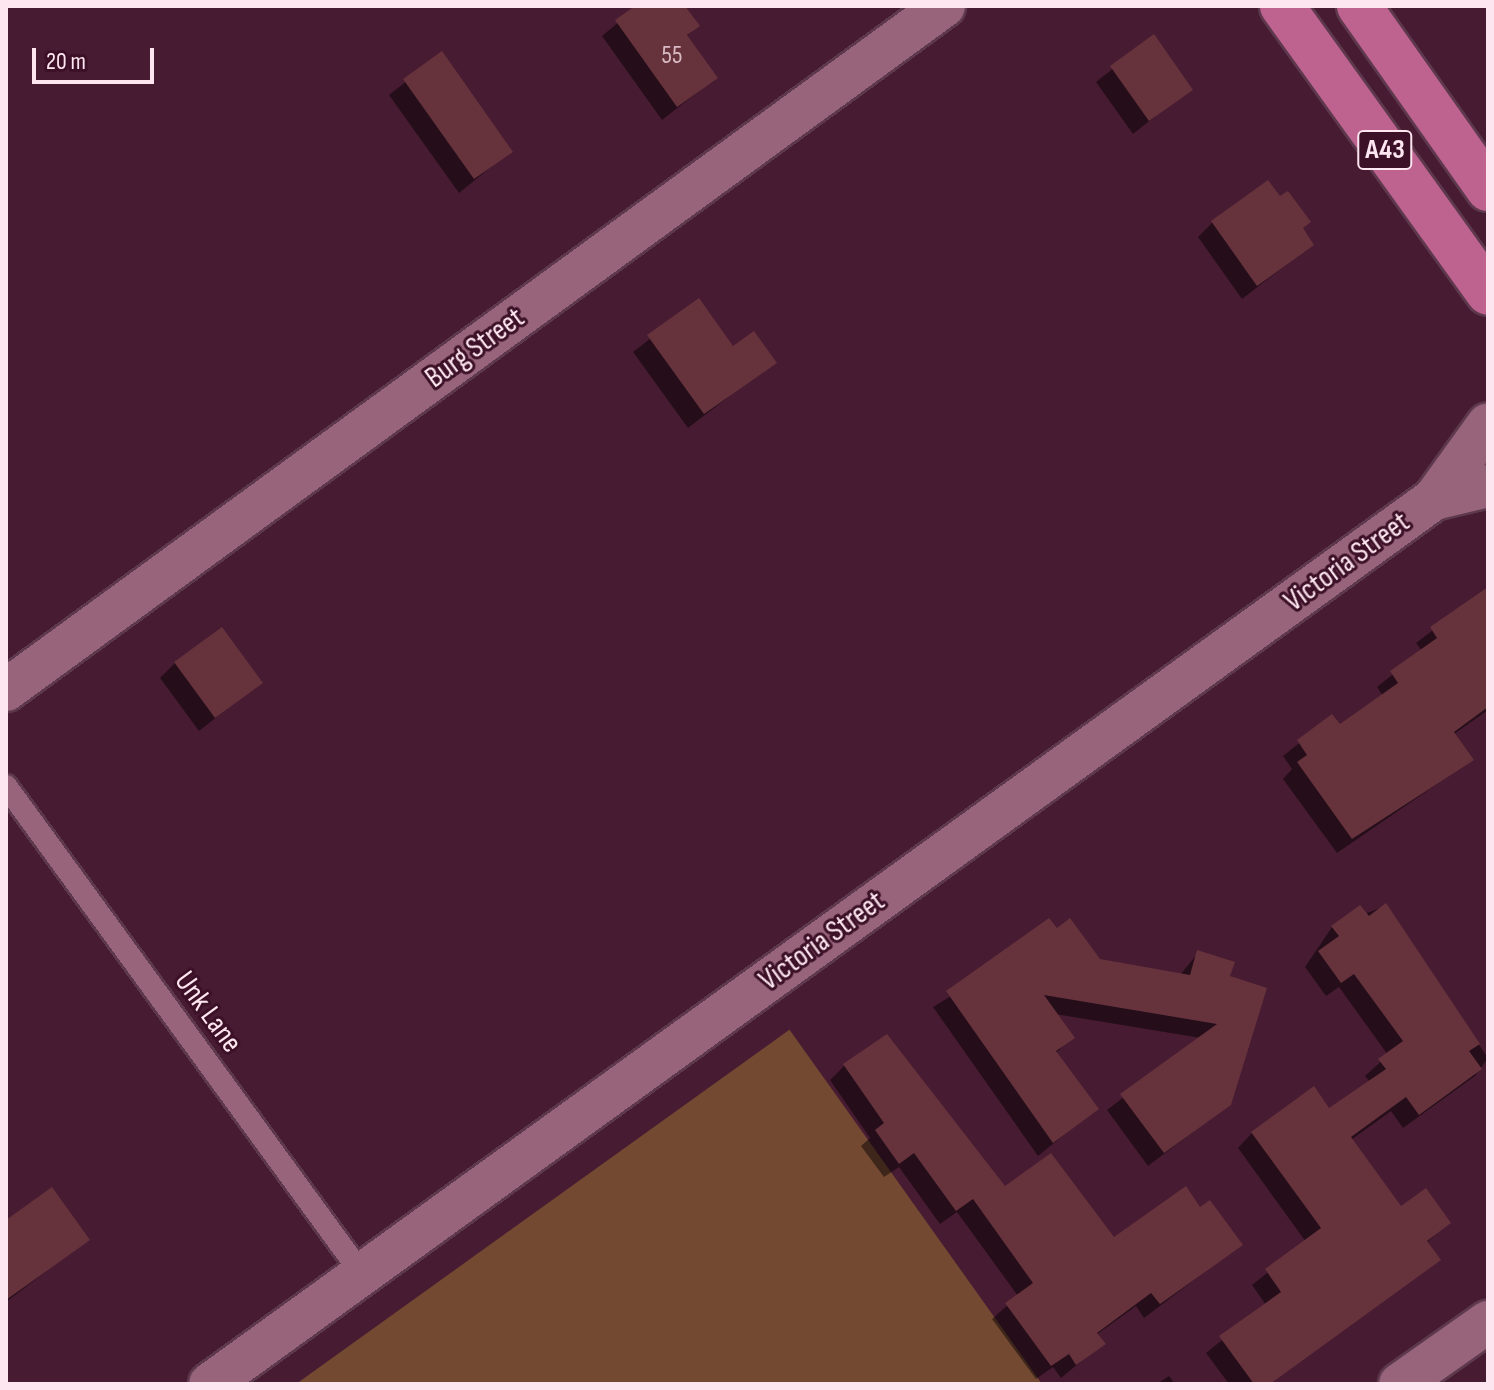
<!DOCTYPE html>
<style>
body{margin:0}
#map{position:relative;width:1494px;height:1390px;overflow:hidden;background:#471b32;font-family:"Sofia Sans Condensed",sans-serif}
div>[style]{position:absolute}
.green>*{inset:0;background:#744931}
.shadow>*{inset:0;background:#0007}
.building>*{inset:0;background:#66333c}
.roads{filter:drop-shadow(2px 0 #5e394d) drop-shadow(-2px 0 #5e394d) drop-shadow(0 2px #5e394d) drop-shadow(0 -2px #5e394d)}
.service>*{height:22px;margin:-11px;padding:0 11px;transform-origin:11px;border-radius:11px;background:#97647b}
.minor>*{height:42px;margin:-21px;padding:0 21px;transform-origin:21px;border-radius:21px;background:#97647b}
.trunk>*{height:44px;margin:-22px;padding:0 22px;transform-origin:22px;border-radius:22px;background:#be6290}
span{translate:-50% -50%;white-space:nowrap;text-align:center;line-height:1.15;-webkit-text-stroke:6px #3c1128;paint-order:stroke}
.number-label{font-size:26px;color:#d8b9c3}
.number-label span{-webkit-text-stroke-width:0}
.shield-label span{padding:2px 6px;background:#3c1128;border:2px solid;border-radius:6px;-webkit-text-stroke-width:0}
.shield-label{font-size:28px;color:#fee6f0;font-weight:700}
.street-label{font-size:30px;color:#fee6f0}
.frame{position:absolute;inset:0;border:8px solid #fee6f0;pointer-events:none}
.scale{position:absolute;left:32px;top:48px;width:122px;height:36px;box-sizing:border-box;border:4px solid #fee6f0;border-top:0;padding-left:10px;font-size:24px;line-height:28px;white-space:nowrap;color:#fee6f0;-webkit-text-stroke:6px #3c1128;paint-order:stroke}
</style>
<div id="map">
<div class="green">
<i style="clip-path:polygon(789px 1029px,1042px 1384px,296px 1384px,789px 1030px)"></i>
</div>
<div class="shadow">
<i style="clip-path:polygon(638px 6px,683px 6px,697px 26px,686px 37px,716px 78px,662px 120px,602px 36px)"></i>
<i style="clip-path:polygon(1153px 37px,1190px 89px,1133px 134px,1096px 82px)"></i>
<i style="clip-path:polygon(441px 54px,511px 151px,459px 193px,389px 95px)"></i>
<i style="clip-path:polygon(1213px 222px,1301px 229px,1312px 245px,1242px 299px,1198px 237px)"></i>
<i style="clip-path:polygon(699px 301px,732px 349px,774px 362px,688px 428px,633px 352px)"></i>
<i style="clip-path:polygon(1480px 594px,1488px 605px,1488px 710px,1454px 734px,1472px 760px,1337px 853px,1283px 779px,1292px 769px,1283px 756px,1332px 717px,1339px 727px,1383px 696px,1377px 687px,1422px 651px,1416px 643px)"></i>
<i style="clip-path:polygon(175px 663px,260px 683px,199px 731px,160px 678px)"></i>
<i style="clip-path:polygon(1385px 906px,1488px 1058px,1475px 1076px,1403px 1128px,1391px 1111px,1351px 1140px,1400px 1209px,1449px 1223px,1426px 1243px,1438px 1260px,1268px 1384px,1229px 1384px,1206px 1353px,1266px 1305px,1252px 1285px,1306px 1242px,1238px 1148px,1252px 1133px,1329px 1111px,1370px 1082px,1365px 1076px,1388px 1055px,1339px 987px,1326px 996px,1305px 967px,1332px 927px)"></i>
<i style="clip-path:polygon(1056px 931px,1099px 961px,1180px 975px,1198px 953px,1228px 978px,1230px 1104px,1148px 1166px,1107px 1110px,1201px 1038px,1055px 1014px,1072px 1037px,1055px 1054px,1096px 1109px,1038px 1156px,933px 1007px)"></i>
<i style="clip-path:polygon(844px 1066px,1004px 1189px,1113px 1240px,1200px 1209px,1240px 1245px,1144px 1318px,1136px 1306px,1096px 1335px,1103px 1343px,1061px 1378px,1053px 1367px,1036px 1379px,992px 1319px,1018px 1296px,957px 1212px,940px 1224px,899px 1167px,884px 1177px,861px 1146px,870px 1138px,830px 1080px)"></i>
<i style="clip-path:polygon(6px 1222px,87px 1240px,6px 1302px)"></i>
<i style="clip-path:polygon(1169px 1376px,1175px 1384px,1157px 1384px)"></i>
</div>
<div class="building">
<i style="clip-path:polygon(635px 6px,685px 6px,700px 26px,687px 35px,718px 78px,677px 107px,615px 20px)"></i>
<i style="clip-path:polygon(1154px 34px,1193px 90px,1149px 121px,1110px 66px)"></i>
<i style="clip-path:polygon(442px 51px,513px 152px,474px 179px,403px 79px)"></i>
<i style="clip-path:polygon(1268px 180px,1280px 196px,1288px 191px,1311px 222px,1303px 228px,1314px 245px,1257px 286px,1211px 221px)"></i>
<i style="clip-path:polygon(699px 298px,733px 346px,754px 331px,777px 363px,704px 414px,647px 335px)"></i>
<i style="clip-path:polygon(1488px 587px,1488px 707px,1454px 732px,1474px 760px,1352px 839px,1297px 762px,1307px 755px,1297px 740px,1332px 714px,1340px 724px,1398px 683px,1390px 671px,1437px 638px,1430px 627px)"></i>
<i style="clip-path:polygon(222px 627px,263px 683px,215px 718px,174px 662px)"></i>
<i style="clip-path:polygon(1386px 903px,1480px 1044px,1469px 1051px,1482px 1069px,1419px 1115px,1406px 1097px,1351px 1137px,1401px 1206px,1426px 1188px,1451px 1223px,1427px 1241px,1441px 1260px,1270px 1384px,1254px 1384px,1219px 1336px,1281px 1292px,1265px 1269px,1321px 1228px,1251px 1132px,1314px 1086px,1329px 1108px,1386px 1069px,1378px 1059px,1403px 1041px,1354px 974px,1341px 983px,1318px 951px,1339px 936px,1331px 926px,1360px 905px,1369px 916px)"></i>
<i style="clip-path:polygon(1049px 918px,1057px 928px,1070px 918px,1100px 959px,1190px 975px,1197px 950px,1235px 962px,1230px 976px,1267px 988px,1231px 1105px,1164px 1153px,1120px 1094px,1217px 1024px,1044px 995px,1075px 1038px,1056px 1051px,1099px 1109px,1053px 1143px,946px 991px)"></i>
<i style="clip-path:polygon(887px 1034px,1005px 1186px,1051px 1153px,1114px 1237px,1186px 1186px,1200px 1207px,1210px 1200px,1243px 1245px,1160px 1304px,1151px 1293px,1097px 1333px,1106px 1344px,1076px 1365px,1069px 1354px,1051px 1366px,1005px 1303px,1033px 1283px,973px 1199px,956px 1211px,914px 1153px,899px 1164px,875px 1130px,884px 1123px,843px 1064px)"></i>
<i style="clip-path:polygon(52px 1187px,90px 1240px,6px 1300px,6px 1220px)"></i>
</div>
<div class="roads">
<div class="service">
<i style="left:6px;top:786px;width:604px;rotate:53.89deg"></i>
</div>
<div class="minor">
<i style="left:1434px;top:499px;width:56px;rotate:-13.5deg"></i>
<i style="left:6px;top:690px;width:1161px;rotate:-36.1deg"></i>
<i style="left:210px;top:1384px;width:1510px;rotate:-35.87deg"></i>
<i style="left:1434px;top:499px;width:92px;rotate:-54.2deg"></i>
<i style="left:1400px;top:1384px;width:108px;rotate:-35.2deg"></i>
</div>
<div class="trunk">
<i style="left:1282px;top:6px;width:353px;rotate:54.3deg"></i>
<i style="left:1359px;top:6px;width:224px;rotate:54.8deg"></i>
</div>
</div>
<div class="number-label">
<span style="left:672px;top:56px">55</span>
</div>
<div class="shield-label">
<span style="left:1385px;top:150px">A43</span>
</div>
<div class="street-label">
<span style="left:475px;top:348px;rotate:-36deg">Burg Street</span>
<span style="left:1347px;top:562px;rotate:-36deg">Victoria Street</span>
<span style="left:822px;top:941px;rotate:-36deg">Victoria Street</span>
<span style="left:208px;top:1012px;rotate:54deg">Unk Lane</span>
</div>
<div class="frame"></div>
<div class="scale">20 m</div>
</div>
